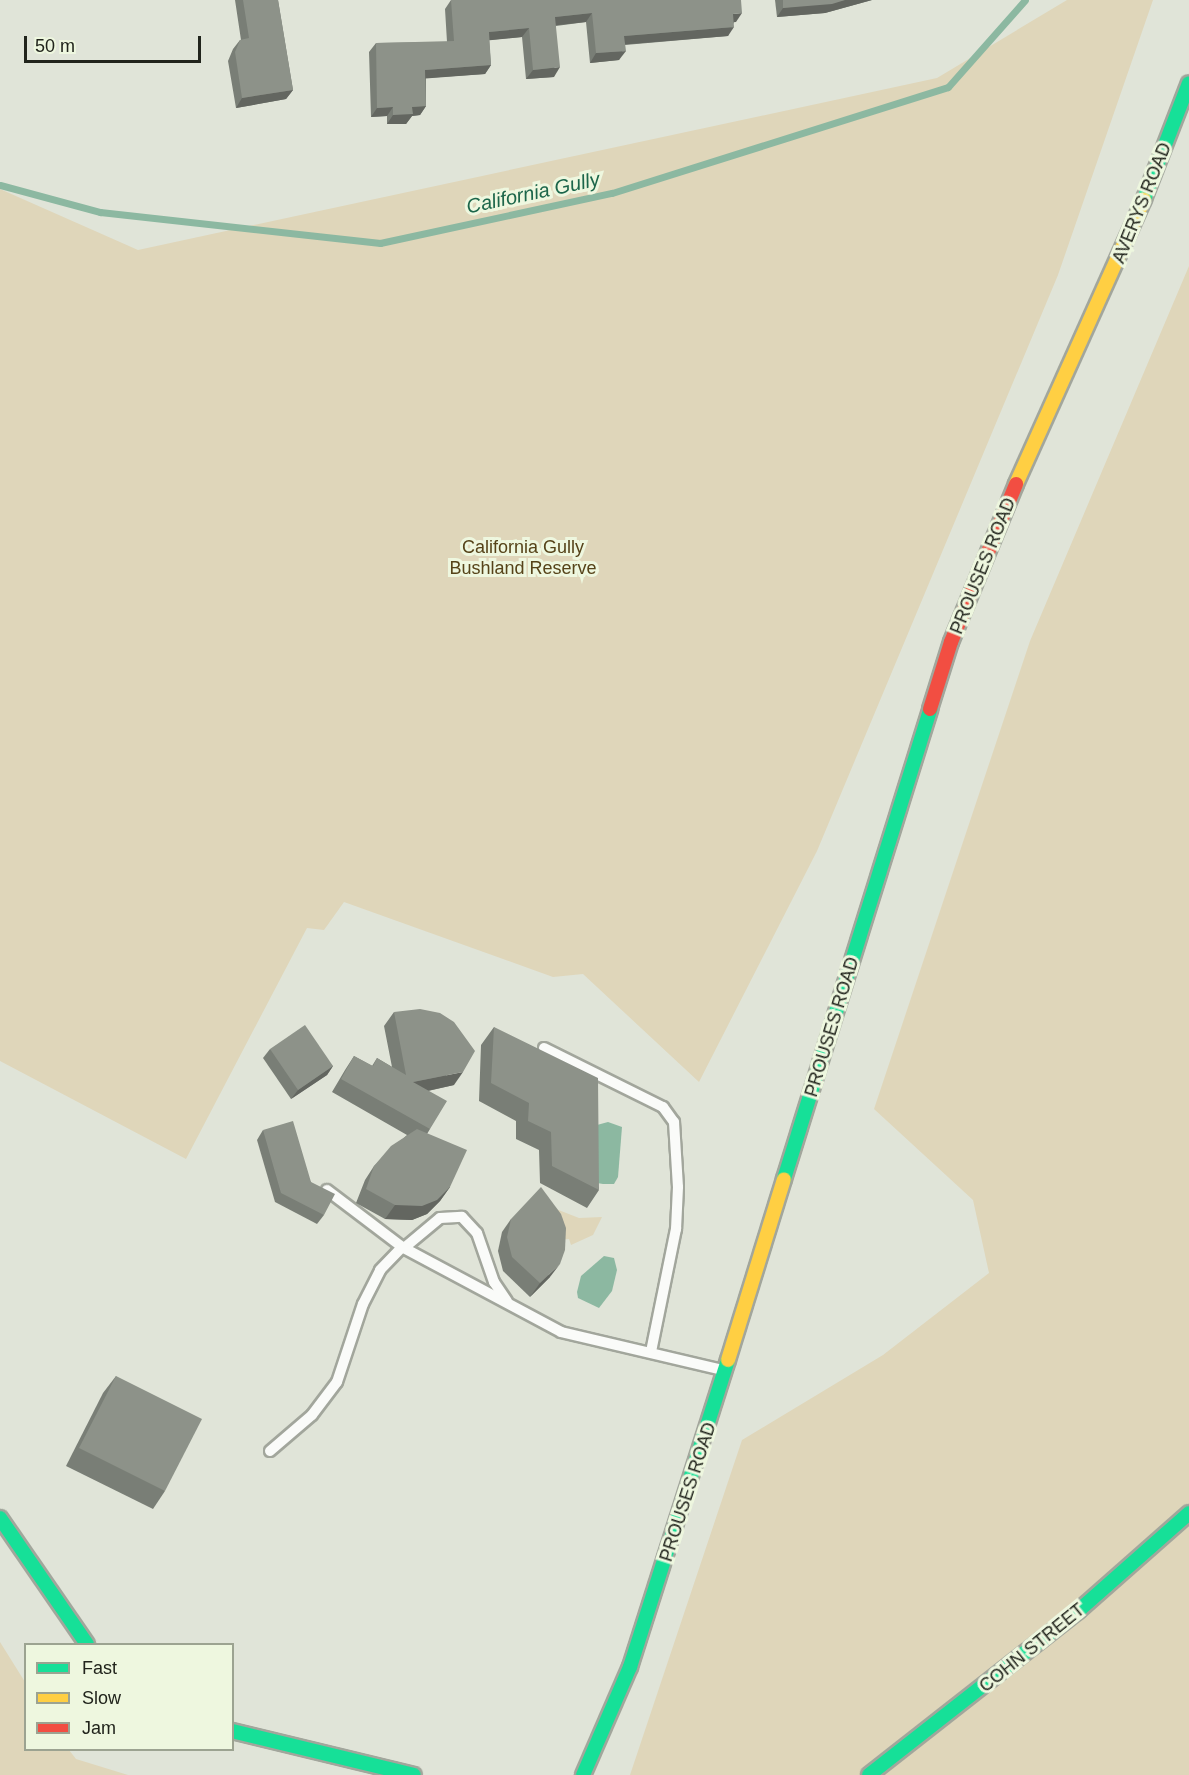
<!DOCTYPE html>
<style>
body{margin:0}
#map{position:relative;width:1189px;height:1775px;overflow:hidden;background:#e0e4d8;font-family:Arial,sans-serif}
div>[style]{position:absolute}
.green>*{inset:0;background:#dfd6ba}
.water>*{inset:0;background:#8cb8a1}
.stream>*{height:7px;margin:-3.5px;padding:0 3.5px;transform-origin:3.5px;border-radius:3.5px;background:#8cb8a1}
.roads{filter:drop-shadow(2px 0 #a2a69c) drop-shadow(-2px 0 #a2a69c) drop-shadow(0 2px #a2a69c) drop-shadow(0 -2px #a2a69c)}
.lane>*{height:10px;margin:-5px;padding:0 5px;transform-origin:5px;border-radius:5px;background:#fafbf9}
.fast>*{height:14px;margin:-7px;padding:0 7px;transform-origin:7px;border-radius:7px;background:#16e098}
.slow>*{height:14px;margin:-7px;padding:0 7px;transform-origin:7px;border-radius:7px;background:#ffcf43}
.jam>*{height:14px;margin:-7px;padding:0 7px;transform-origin:7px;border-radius:7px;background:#f24e42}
.wall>*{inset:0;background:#797e76}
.shaded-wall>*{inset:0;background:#636660}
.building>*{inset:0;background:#8d9289}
span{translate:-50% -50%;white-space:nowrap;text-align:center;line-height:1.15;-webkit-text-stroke:6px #eef7df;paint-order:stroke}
.street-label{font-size:18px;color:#21241c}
.park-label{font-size:18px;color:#564319}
.water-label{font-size:20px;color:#1c664a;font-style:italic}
.legend{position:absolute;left:24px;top:1643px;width:210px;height:108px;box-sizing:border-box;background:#eef7df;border:2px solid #9ca391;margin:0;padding:8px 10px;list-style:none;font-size:18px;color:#21241c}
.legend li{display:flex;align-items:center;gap:12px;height:30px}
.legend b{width:30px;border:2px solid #9ca391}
.scale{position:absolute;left:24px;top:36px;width:177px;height:27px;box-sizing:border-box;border:3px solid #21241c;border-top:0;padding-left:8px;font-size:18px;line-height:21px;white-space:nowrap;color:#21241c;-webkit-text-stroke:4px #eef7df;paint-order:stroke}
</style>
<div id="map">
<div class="green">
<i style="clip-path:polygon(1067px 0,1153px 0,1058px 275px,817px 851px,699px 1082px,583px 974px,553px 977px,344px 902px,324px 930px,307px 928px,186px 1159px,0 1061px,0 189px,138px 250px,937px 78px)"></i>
<i style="clip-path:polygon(1189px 266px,1189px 1775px,630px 1775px,742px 1440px,883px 1355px,989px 1273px,973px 1200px,874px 1109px,1030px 641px)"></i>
<i style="clip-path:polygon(556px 1209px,579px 1218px,602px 1217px,593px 1235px,571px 1245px,569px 1239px,560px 1240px)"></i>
<i style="clip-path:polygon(0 1642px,25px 1682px,26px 1750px,69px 1750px,76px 1759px,128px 1775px,0 1775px)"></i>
</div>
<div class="water">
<i style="clip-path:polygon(608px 1122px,622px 1127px,618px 1177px,614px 1184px,603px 1184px,597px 1183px,597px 1125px)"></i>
<i style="clip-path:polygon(604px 1256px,614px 1258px,617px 1270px,612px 1291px,599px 1308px,578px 1298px,577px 1292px,581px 1276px)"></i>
</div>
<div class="stream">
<i style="left:0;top:185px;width:104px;rotate:15.1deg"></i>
<i style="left:100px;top:212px;width:282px;rotate:6.3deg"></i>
<i style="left:380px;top:243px;width:237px;rotate:-12.2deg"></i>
<i style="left:612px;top:193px;width:352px;rotate:-17.5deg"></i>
<i style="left:948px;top:87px;width:116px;rotate:-48.5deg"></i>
</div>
<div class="roads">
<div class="lane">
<i style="left:544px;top:1048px;width:133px;rotate:26.4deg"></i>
<i style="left:663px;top:1107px;width:19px;rotate:54deg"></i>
<i style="left:674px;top:1122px;width:65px;rotate:86.5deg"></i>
<i style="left:678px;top:1187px;width:42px;rotate:92.7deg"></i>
<i style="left:676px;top:1229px;width:126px;rotate:101.5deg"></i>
<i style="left:327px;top:1190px;width:94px;rotate:37.2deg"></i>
<i style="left:402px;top:1247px;width:180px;rotate:28.1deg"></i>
<i style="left:561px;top:1332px;width:166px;rotate:13.2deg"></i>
<i style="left:404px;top:1248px;width:47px;rotate:-39.8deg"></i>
<i style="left:440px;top:1218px;width:22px;rotate:-3deg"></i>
<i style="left:462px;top:1217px;width:22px;rotate:47deg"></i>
<i style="left:477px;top:1233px;width:52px;rotate:70.9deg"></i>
<i style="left:494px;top:1282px;width:23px;rotate:56deg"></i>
<i style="left:270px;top:1451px;width:55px;rotate:-40.6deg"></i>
<i style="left:312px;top:1415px;width:41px;rotate:-52.9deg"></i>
<i style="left:337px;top:1382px;width:82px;rotate:-71.6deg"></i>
<i style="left:363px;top:1304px;width:38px;rotate:-63deg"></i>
<i style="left:380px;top:1270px;width:32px;rotate:-46deg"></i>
</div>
<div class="fast">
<i style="left:1144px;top:199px;width:124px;rotate:-68.8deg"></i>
<i style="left:784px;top:1179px;width:492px;rotate:-72.7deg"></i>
<i style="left:0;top:1518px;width:153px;rotate:55.4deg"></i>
<i style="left:232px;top:1731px;width:187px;rotate:13.6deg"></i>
<i style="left:583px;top:1775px;width:118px;rotate:-66.5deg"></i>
<i style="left:630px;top:1667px;width:322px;rotate:-72.3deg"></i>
<i style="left:869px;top:1775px;width:266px;rotate:-38.1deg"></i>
<i style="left:1078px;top:1611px;width:148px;rotate:-41.4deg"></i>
</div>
<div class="slow">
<i style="left:1016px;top:484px;width:312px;rotate:-65.8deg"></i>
<i style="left:728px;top:1360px;width:189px;rotate:-72.8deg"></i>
</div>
<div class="jam">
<i style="left:930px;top:709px;width:70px;rotate:-72.6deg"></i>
<i style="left:951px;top:642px;width:171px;rotate:-67.6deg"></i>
</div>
</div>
<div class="wall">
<i style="clip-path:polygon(235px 0,278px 0,293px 90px,286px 99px,236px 108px,228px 61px,233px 49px,240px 40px,241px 40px)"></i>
<i style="clip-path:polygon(451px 0,736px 22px,734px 22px,728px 36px,625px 45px,619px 60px,590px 63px,586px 22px,556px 26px,554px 77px,526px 79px,522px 37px,489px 40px,491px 65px,485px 74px,426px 78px,426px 106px,420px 115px,412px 116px,406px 124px,387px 124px,387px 116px,371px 117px,369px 52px,376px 43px,447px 42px,445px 9px)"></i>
<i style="clip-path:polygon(775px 0,872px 0,825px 13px,777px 17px)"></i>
<i style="clip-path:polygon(394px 1012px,454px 1085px,428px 1091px,430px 1129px,427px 1134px,450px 1187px,440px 1201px,427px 1214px,412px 1220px,385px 1219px,356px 1203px,365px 1180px,374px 1166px,407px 1135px,332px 1092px,345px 1070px,354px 1056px,372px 1066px,377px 1058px,392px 1067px,384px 1026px)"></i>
<i style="clip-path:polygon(494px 1027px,599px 1190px,587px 1208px,540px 1183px,539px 1150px,516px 1139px,516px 1121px,479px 1101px,481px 1045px)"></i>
<i style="clip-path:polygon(270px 1049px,333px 1066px,327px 1075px,291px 1099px,263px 1058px)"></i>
<i style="clip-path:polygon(263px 1130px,311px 1182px,324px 1215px,317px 1224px,275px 1202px,257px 1140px)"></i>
<i style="clip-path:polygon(511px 1219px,550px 1277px,530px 1297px,503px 1271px,498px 1251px,502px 1232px)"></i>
<i style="clip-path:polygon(116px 1376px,165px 1491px,153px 1509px,66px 1466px,103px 1393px)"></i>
</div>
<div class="shaded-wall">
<i style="clip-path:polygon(845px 0,872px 0,825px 13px,777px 17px,783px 8px)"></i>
<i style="clip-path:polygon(592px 13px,586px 22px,549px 26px,555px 17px)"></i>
<i style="clip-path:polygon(742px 13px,736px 22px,727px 23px,733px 14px)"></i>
<i style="clip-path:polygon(734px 27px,728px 36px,618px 45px,624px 36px)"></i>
<i style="clip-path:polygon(529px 28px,522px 37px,482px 41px,489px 32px)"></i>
<i style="clip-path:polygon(626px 51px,619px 60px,590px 63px,596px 53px)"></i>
<i style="clip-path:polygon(491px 65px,485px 74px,419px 79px,425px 70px)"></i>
<i style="clip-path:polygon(560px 67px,554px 77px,526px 79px,533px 70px)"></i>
<i style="clip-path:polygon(293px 90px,286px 99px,236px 108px,242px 98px)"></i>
<i style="clip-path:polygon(426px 106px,420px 115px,412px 116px,406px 124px,387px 124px,393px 115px,412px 107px)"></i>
<i style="clip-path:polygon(393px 107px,387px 116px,371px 117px,377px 108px)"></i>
<i style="clip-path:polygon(333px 1066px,327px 1075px,291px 1099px,298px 1090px)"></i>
<i style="clip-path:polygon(463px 1072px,454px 1085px,404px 1096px,413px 1082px)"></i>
<i style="clip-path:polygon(450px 1187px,440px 1201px,427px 1214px,412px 1220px,385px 1219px,395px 1205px)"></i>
<i style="clip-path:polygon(560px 1264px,550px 1277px,530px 1297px,540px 1283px)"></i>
</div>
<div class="building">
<i style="clip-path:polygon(243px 0,278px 0,293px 90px,242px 98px,235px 52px,240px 40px,249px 38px)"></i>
<i style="clip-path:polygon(451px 0,741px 0,742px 13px,733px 14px,734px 27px,624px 36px,626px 51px,596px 53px,592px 13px,555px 17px,560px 67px,533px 70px,529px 28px,489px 32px,491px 65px,425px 70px,426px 106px,412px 107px,413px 114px,393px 115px,393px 107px,377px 108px,376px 43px,454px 41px)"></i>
<i style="clip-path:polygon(783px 0,845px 0,832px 4px,783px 8px)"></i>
<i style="clip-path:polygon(420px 1009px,440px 1013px,454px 1022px,475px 1051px,463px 1072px,413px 1082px,447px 1101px,430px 1129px,341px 1079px,354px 1056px,373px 1066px,377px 1058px,406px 1075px,394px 1012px)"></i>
<i style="clip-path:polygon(305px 1025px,333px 1066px,298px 1090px,270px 1049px)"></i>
<i style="clip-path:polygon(494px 1027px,598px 1078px,599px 1190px,552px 1166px,551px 1132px,528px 1121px,529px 1103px,491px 1083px)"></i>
<i style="clip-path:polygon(293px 1121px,311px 1182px,335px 1194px,324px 1215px,281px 1193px,263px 1130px)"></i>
<i style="clip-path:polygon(417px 1129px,467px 1150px,450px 1187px,437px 1200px,422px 1206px,395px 1205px,366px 1189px,374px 1166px,391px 1146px)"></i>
<i style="clip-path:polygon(541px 1187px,561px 1214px,566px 1228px,565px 1250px,560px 1264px,540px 1283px,512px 1257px,507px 1237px,511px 1219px)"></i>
<i style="clip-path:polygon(116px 1376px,202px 1419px,165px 1491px,79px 1448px)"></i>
</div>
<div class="street-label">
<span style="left:1142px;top:203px;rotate:-68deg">AVERYS ROAD</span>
<span style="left:983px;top:566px;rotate:-68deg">PROUSES ROAD</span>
<span style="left:832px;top:1027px;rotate:-73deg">PROUSES ROAD</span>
<span style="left:688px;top:1492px;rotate:-72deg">PROUSES ROAD</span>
<span style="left:1032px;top:1648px;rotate:-39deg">COHN STREET</span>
</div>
<div class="park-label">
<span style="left:523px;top:558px">California Gully<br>Bushland Reserve</span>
</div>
<div class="water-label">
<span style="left:533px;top:193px;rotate:-12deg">California Gully</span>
</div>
<ul class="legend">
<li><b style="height:8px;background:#16e098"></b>Fast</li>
<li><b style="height:8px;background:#ffcf43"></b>Slow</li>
<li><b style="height:8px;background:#f24e42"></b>Jam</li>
</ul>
<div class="scale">50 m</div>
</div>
